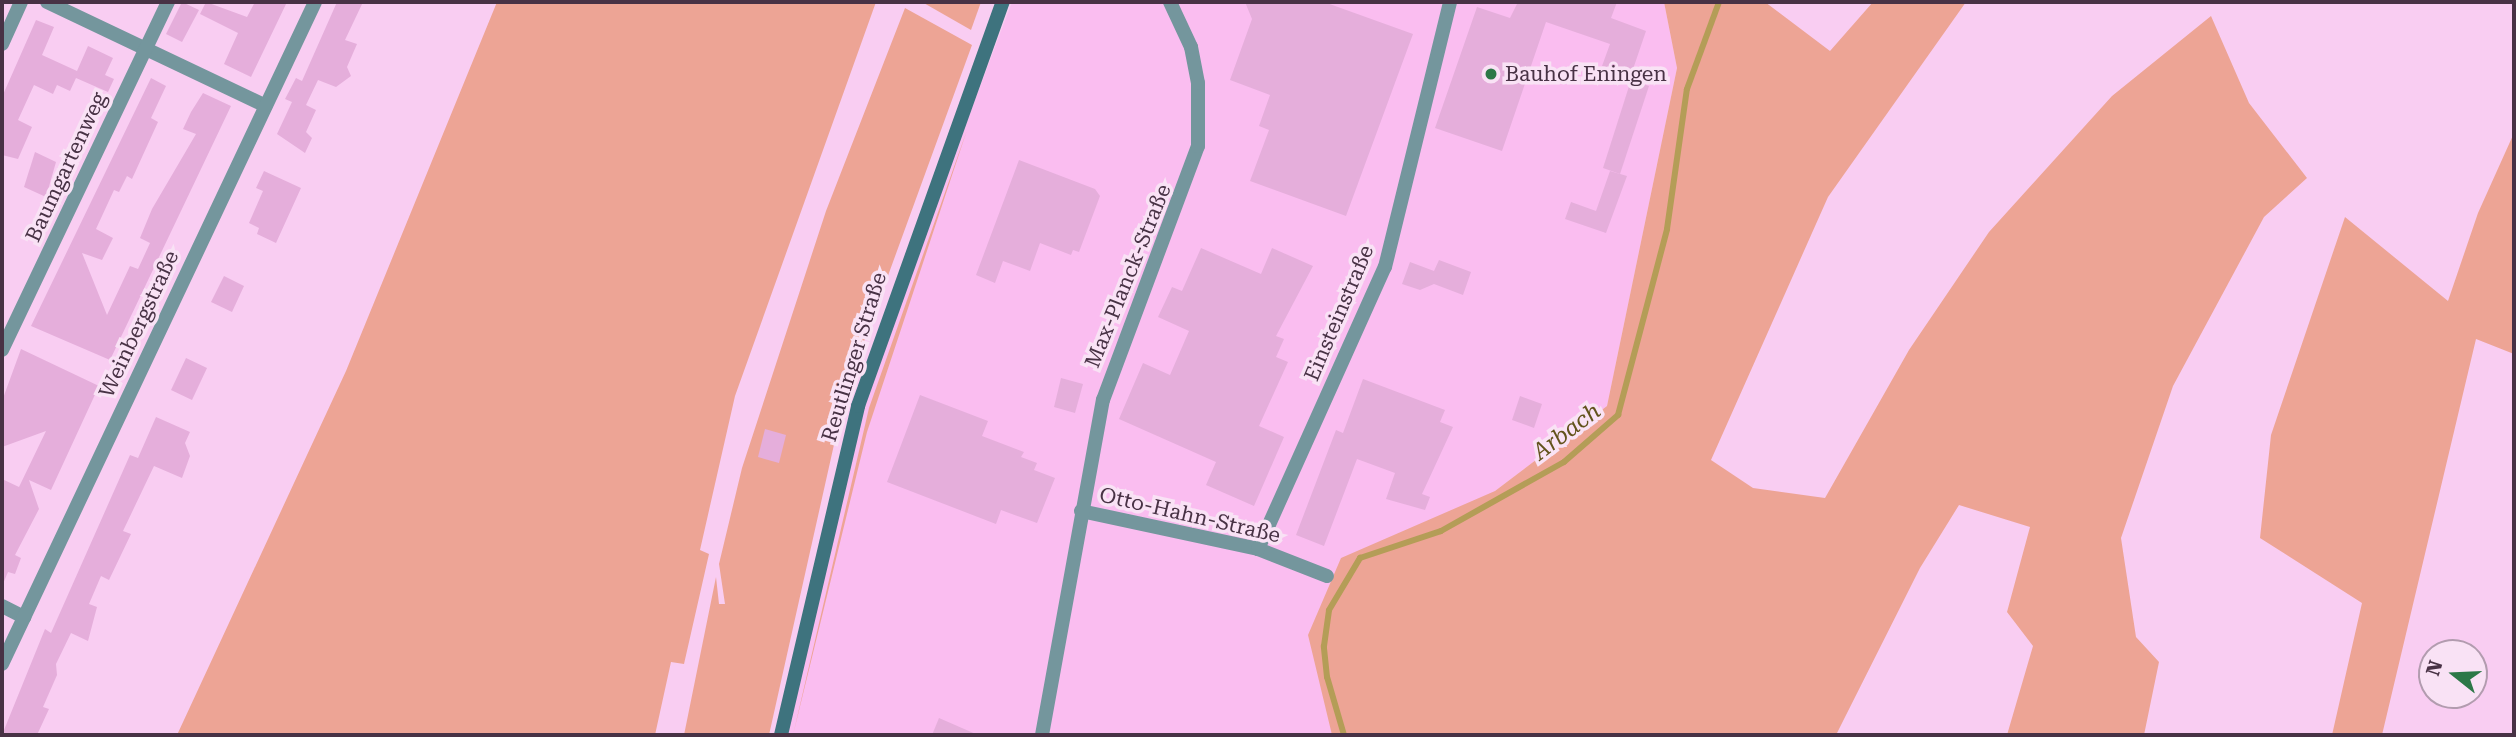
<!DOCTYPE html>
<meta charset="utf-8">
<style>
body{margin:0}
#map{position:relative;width:2516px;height:737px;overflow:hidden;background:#f9cdf2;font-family:"Roboto Serif",serif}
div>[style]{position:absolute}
.built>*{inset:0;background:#fabdf0}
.green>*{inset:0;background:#eda495}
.stream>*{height:6px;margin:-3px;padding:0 3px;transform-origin:3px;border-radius:3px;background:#b49d57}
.building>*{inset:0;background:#e5aedb}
.minor>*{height:14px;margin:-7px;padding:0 7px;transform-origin:7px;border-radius:7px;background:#74969d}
.secondary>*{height:14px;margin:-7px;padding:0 7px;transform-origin:7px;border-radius:7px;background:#3e737e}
.dots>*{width:19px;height:19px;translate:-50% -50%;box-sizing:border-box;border:4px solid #f9e2f5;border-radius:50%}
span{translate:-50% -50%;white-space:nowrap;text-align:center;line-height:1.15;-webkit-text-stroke:7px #f9e2f5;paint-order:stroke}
.poi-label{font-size:21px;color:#483245}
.left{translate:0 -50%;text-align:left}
.street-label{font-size:21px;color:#483245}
.water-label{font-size:23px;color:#62521c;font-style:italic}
.frame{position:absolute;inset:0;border:4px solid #483245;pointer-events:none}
.north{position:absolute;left:2418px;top:639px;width:70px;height:70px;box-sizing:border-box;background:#f9e2f5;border:2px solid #b29caf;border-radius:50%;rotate:288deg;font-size:19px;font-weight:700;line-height:28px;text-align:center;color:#483245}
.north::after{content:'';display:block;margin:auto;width:24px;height:32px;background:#2c7847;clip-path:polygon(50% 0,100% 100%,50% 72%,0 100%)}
</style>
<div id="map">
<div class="built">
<i style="clip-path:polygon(1012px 2px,1664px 2px,1677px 68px,1607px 406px,1495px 491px,1336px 735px,785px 735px,847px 458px,909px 275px)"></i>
</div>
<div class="green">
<i style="clip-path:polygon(497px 2px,876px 2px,735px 396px,700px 550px,709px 554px,684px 664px,671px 662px,655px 735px,177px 735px,346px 371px)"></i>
<i style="clip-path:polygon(922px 2px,981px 2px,971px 30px)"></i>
<i style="clip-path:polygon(1664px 2px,1765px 2px,1830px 51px,1873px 2px,1966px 2px,1828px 197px,1711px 460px,1753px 488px,1825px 498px,1909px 350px,1989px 232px,2112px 96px,2211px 16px,2249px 103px,2307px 178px,2264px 217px,2173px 386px,2121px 538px,2136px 637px,2159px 662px,2144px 735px,2007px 735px,2033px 646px,2007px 612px,2030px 527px,1959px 505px,1920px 568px,1836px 735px,1332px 735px,1308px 635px,1341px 558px,1495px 491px,1607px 406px,1677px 68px)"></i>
<i style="clip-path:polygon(905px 8px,972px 45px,846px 391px,769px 735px,684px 735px,716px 577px,719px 604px,725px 604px,719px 564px,742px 468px,826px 211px)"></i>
<i style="clip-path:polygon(967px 130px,867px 432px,793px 735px,869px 408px)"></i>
<i style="clip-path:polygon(2514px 133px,2514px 354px,2476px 339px,2382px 735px,2332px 735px,2362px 603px,2260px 538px,2271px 435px,2345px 217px,2448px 301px,2478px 213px)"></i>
</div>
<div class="stream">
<i style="left:1344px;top:735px;width:60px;rotate:-106.3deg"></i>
<i style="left:1327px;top:677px;width:31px;rotate:-96deg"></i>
<i style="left:1324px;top:646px;width:36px;rotate:-82deg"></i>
<i style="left:1329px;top:610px;width:61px;rotate:-59.2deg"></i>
<i style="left:1360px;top:558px;width:85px;rotate:-18.4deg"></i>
<i style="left:1441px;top:531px;width:141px;rotate:-29.3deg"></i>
<i style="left:1564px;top:462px;width:72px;rotate:-41deg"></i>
<i style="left:1618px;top:415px;width:192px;rotate:-75.2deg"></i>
<i style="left:1667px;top:229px;width:141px;rotate:-81.9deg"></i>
<i style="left:1687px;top:89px;width:93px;rotate:-69.8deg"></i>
</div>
<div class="building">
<i style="clip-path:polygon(182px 2px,199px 10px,182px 42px,166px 34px)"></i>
<i style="clip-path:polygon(206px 2px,247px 17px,255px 2px,287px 2px,251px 77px,224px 64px,238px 33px,200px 14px)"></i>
<i style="clip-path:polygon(337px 2px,363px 2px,345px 40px,357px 44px,347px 67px,351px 76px,336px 87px,318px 80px,306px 105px,316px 110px,306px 132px,312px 138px,305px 153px,277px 134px,292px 102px,285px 99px,296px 78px,302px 81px)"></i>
<i style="clip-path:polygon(1245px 2px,1324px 2px,1413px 34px,1346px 216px,1250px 181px,1269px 130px,1259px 126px,1270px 95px,1230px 80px,1252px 19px)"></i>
<i style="clip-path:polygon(1518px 2px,1617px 2px,1611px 18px,1646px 31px,1631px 75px,1602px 66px,1610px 44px,1546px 22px,1502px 151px,1435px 128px,1477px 7px,1510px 18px)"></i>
<i style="clip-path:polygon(36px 20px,54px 27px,42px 55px,77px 71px,88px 46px,113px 58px,105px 75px,114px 79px,108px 92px,76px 78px,70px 91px,57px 85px,53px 94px,34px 85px,18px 120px,32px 127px,18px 159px,2px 155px,2px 97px)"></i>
<i style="clip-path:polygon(151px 78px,166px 86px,151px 118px,158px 122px,132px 179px,127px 176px,119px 192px,114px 190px,96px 229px,113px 238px,102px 260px,82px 253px,107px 315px,130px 266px,138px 269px,150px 243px,140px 238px,152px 209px,196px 134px,183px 129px,191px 112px,203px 93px,231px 106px,110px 360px,31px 326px)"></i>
<i style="clip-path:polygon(1631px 80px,1649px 86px,1620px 174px,1603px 168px)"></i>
<i style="clip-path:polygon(35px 152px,56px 162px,46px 197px,24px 187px)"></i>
<i style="clip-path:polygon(1019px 160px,1095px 189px,1100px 196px,1079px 252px,1073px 250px,1071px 255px,1040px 243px,1030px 271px,1003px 261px,995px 283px,976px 275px)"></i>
<i style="clip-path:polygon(264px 171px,301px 188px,276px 243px,257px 234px,259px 228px,249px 223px,263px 191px,256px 188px)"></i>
<i style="clip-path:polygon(1610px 171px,1627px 176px,1606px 233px,1565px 219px,1571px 202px,1596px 211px)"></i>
<i style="clip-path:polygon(1201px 248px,1261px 274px,1272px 248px,1313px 266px,1276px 336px,1284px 339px,1276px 357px,1288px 362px,1259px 426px,1284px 437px,1254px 506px,1206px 485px,1216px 462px,1119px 419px,1143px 363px,1170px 375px,1189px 331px,1158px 317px,1172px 287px,1182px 291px)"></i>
<i style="clip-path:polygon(1439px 260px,1471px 272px,1463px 295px,1434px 284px,1420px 290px,1402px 284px,1410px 262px,1434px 271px)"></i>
<i style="clip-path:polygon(224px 276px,244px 286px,232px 312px,211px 302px)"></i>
<i style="clip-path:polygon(21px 349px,99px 386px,51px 490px,29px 480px,39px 509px,15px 555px,21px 558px,15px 574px,8px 572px,2px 586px,2px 479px,19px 487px,46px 431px,2px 447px,2px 401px)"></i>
<i style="clip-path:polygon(186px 358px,207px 368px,192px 400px,171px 390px)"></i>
<i style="clip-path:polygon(1061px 378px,1083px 384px,1075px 413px,1054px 407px)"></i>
<i style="clip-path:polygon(1363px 379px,1445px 410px,1440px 422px,1453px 427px,1422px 494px,1430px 497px,1425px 510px,1386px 499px,1395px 473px,1357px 459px,1324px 546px,1296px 535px,1336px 430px,1343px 433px)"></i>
<i style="clip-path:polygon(920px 395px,988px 421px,982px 436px,1024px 452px,1021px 457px,1037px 463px,1034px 470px,1055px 478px,1037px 523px,1001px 510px,996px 524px,887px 482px)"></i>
<i style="clip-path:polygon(1520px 396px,1542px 404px,1534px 428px,1512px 420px)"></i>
<i style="clip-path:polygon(156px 417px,190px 432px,185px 443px,190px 456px,182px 478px,154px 466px,123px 531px,131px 534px,109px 580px,101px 576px,89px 604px,97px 607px,88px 641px,71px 633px,56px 664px,57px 675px,43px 707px,49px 709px,37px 735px,2px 735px,45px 629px,51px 633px,130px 455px,138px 458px)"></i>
<i style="clip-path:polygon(765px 429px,786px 435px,779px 463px,758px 457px)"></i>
<i style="clip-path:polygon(939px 718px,978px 735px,932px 735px)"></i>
</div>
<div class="minor">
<i style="left:47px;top:2px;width:242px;rotate:25.4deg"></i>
<i style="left:2px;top:44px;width:46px;rotate:-65.7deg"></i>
<i style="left:2px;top:350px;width:386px;rotate:-64.5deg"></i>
<i style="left:1081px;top:511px;width:181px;rotate:12.1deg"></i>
<i style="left:1258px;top:549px;width:74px;rotate:21.4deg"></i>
<i style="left:1258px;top:549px;width:309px;rotate:-65.8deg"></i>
<i style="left:1385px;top:267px;width:273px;rotate:-76.2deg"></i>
<i style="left:2px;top:606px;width:25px;rotate:27deg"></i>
<i style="left:2px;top:664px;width:732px;rotate:-64.69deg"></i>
<i style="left:1042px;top:735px;width:341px;rotate:-79.7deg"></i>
<i style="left:1103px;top:400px;width:271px;rotate:-69.5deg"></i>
<i style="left:1198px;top:146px;width:63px;rotate:-90deg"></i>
<i style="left:1198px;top:83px;width:37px;rotate:-101deg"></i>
<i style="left:1191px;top:47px;width:50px;rotate:-115deg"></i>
</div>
<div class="secondary">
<i style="left:781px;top:735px;width:338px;rotate:-76.8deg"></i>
<i style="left:858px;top:406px;width:429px;rotate:-70.3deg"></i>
</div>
<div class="dots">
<i style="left:1491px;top:74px;background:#2c7847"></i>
</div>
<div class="poi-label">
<span class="left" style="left:1505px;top:74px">Bauhof Eningen</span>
</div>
<div class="street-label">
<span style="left:66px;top:167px;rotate:-65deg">Baumgartenweg</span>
<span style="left:1128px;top:276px;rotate:-68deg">Max-Planck-Straße</span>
<span style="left:1339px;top:313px;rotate:-67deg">Einsteinstraße</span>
<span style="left:139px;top:324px;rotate:-65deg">Weinbergstraße</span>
<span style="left:854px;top:357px;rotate:-73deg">Reutlinger Straße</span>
<span style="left:1190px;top:515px;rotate:13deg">Otto-Hahn-Straße</span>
</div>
<div class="water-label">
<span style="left:1567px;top:432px;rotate:-37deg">Arbach</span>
</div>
<div class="frame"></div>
<div class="north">N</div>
</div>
